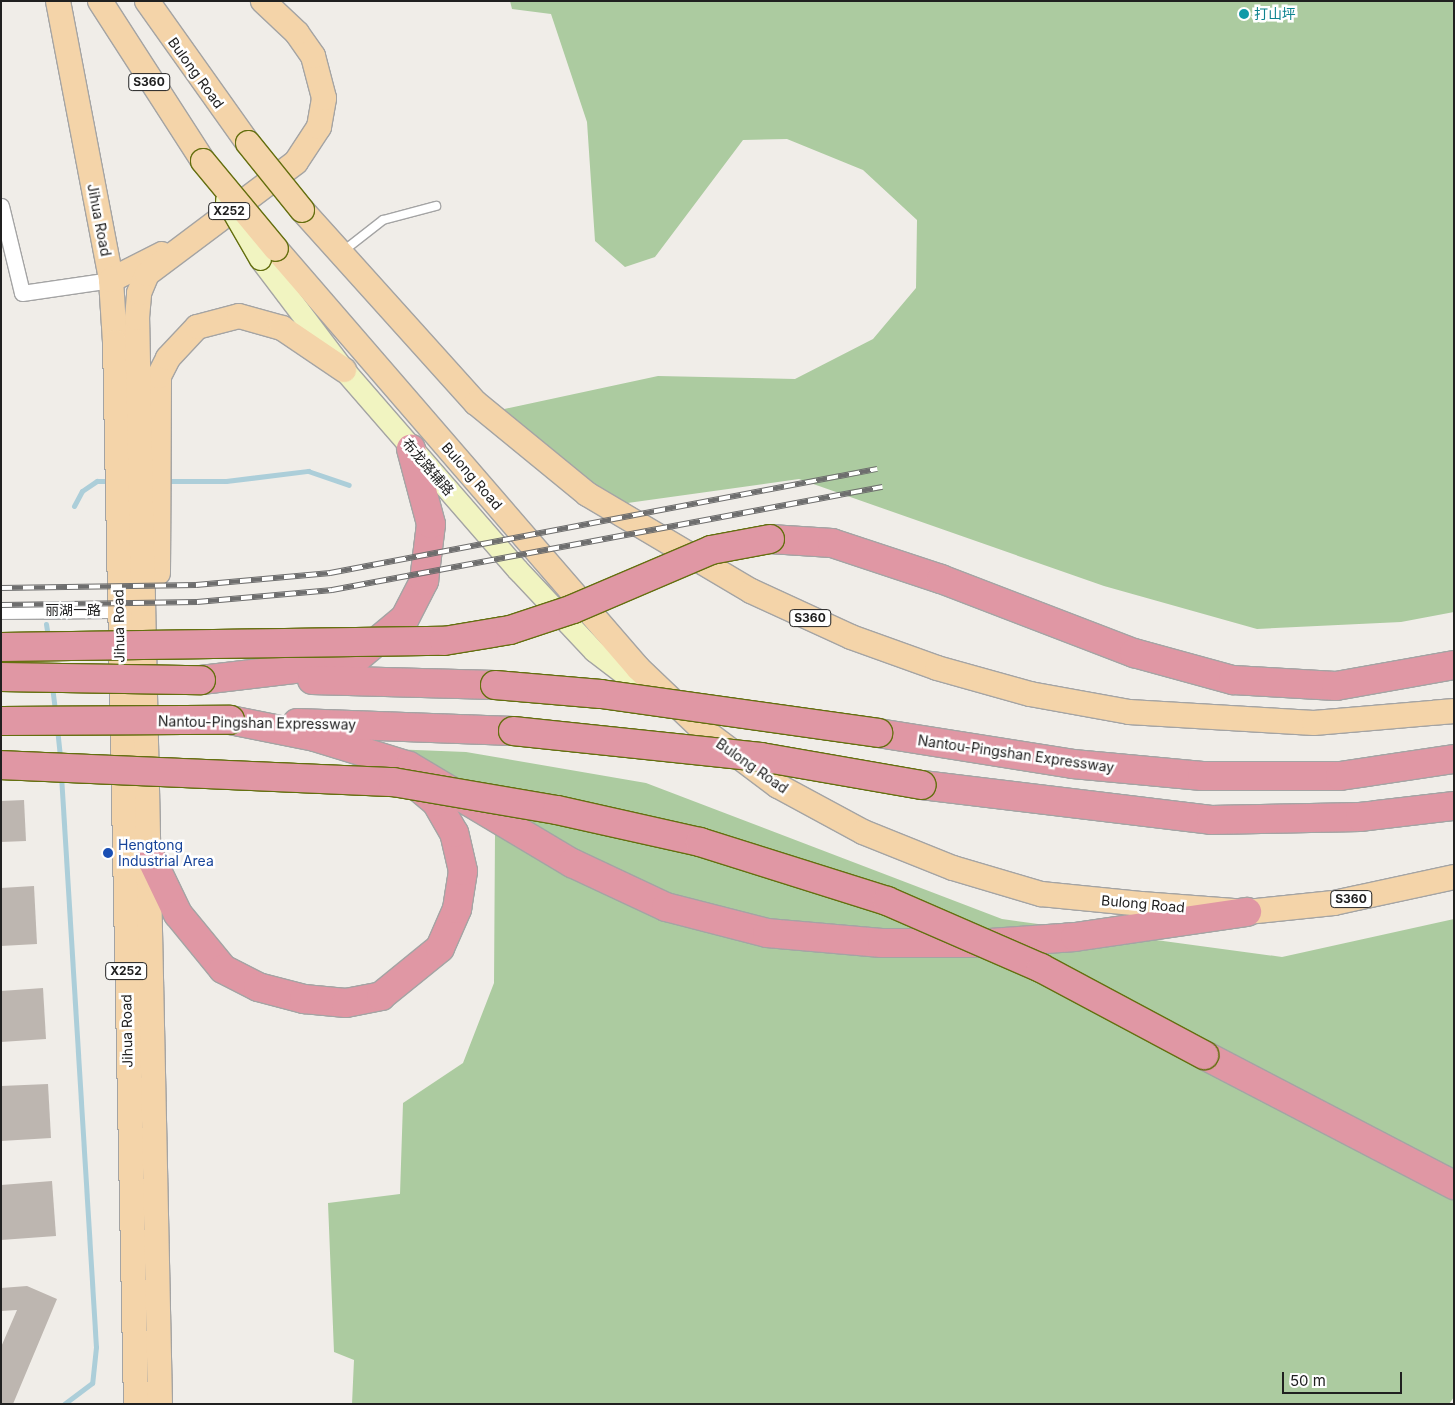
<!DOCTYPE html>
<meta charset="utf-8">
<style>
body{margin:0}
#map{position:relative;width:1455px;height:1405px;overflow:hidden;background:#f0ede8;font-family:Inter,"Noto Sans SC",sans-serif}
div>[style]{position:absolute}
.forest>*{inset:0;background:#accba0}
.stream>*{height:5px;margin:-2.5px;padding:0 2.5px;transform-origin:2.5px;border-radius:2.5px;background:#acced9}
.building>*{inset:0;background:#bdb6b0}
.roads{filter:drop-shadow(1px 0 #a4a4a4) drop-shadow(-1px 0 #a4a4a4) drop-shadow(0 1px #a4a4a4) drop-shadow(0 -1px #a4a4a4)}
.lane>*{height:8px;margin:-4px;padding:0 4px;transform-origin:4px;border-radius:4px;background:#fff}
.street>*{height:15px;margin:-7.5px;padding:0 7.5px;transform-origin:7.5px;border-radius:7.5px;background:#fff}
.secondary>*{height:21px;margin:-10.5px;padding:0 10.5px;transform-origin:10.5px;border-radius:10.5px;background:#f1f4c1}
.primary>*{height:24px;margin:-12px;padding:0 12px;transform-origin:12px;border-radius:12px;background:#f4d4a9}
.highway>*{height:28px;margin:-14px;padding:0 14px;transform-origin:14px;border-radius:14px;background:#e097a4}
.rail>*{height:5.5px;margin-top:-2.75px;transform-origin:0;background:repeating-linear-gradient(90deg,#fff 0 11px,#6e6e6e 0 22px);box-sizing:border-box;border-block:1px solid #6e6e6e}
.bridges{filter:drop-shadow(1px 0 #646f0f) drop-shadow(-1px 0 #646f0f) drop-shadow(0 1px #646f0f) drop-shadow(0 -1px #646f0f)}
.secondary-bridge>*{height:21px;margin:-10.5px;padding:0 10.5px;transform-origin:10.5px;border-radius:10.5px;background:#f1f4c1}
.primary-bridge>*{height:24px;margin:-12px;padding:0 12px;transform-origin:12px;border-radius:12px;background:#f4d4a9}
.highway-bridge>*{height:28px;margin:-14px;padding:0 14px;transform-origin:14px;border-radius:14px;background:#e097a4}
.dots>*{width:14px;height:14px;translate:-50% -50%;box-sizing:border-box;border:2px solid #fff;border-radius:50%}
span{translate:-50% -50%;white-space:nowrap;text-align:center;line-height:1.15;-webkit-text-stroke:5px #fff;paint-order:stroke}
.shield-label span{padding:1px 4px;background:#fff;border:1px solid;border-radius:4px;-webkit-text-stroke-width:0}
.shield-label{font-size:12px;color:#202020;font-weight:700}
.culture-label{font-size:14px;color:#0d838f}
.left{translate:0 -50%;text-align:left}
.street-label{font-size:14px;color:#202020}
.transit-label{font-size:14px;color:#164399}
.frame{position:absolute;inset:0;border:2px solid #202020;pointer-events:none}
.scale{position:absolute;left:1282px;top:1372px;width:120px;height:22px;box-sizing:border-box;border:2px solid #202020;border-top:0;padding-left:6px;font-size:15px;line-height:18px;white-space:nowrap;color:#202020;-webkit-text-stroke:4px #fff;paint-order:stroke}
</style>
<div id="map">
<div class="forest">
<i style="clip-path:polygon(510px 1px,1454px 1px,1454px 612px,1401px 622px,1257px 629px,1104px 586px,799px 479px,606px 506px,495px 411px,658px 376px,795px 379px,873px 339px,916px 288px,917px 220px,863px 170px,787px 139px,743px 140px,655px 257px,625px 267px,595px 241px,587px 122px,551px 14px,512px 9px)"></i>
<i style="clip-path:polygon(391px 749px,466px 752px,646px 783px,1002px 919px,1282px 957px,1454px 919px,1454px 1397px,1449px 1404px,352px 1404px,354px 1360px,334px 1352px,328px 1203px,400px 1194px,403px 1103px,463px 1063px,494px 983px,495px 834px)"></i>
</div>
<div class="stream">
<i style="left:165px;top:481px;width:61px"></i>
<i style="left:226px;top:481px;width:83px;rotate:-7deg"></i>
<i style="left:308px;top:471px;width:43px;rotate:18.9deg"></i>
<i style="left:74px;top:506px;width:17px;rotate:-62deg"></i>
<i style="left:82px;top:491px;width:18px;rotate:-34deg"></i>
<i style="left:97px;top:481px;width:15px"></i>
<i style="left:46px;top:624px;width:13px;rotate:81deg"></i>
<i style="left:52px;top:686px;width:26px;rotate:83deg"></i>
<i style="left:57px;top:728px;width:31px;rotate:84deg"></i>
<i style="left:61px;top:775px;width:573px;rotate:86.5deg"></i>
<i style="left:96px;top:1347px;width:36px;rotate:96deg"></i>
<i style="left:92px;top:1383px;width:35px;rotate:143deg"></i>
</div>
<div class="building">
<i style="clip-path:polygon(24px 800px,26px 841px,1px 842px,1px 801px)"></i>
<i style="clip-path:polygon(34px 886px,37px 944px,1px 946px,1px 888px)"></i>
<i style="clip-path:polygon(43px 988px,46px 1039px,1px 1042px,1px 991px)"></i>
<i style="clip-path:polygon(48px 1084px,51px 1138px,1px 1141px,1px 1086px)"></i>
<i style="clip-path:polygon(52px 1181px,56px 1236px,1px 1240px,1px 1185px)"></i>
<i style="clip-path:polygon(27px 1286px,57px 1299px,13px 1404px,1px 1404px,1px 1347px,17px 1310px,1px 1311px,1px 1288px)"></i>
</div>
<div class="roads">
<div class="lane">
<i style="left:342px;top:252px;width:52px;rotate:-38deg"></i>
<i style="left:383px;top:220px;width:55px;rotate:-14.8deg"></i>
</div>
<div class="street">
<i style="left:1px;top:206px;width:89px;rotate:76.4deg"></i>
<i style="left:22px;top:293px;width:90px;rotate:-8.3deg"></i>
<i style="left:1px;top:611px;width:126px;rotate:-0.5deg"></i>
</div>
<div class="secondary">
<i style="left:260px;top:259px;width:139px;rotate:52.9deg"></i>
<i style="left:344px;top:370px;width:264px;rotate:49deg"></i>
<i style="left:517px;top:569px;width:112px;rotate:46.8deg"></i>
<i style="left:594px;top:651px;width:84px;rotate:37.3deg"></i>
</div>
<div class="primary">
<i style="left:58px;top:1px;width:284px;rotate:79.2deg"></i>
<i style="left:111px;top:280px;width:62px;rotate:86.3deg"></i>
<i style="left:115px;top:342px;width:1062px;rotate:88.87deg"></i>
<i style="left:100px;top:1px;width:190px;rotate:57.2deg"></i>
<i style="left:147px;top:1px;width:174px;rotate:54.6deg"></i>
<i style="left:302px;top:210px;width:260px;rotate:48deg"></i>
<i style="left:476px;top:403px;width:144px;rotate:39.3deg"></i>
<i style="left:587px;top:494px;width:191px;rotate:30.6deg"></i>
<i style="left:751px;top:591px;width:110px;rotate:24.7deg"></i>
<i style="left:851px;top:637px;width:91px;rotate:19.8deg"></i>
<i style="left:937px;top:668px;width:97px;rotate:15.6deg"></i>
<i style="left:1030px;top:694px;width:101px;rotate:10.3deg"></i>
<i style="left:1129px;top:712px;width:185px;rotate:3.4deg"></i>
<i style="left:1314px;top:723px;width:141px;rotate:-4.9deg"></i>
<i style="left:276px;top:249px;width:554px;rotate:49.17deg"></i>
<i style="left:638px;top:668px;width:88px;rotate:43.6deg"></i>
<i style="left:702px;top:729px;width:95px;rotate:36.9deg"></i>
<i style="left:778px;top:786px;width:97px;rotate:28.4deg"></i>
<i style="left:863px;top:832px;width:97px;rotate:21.8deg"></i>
<i style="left:953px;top:868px;width:92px;rotate:16.5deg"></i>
<i style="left:1041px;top:894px;width:100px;rotate:5.7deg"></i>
<i style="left:1141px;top:904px;width:106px;rotate:4.3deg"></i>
<i style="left:1247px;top:912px;width:87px;rotate:-5.9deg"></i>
<i style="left:1334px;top:903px;width:123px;rotate:-12.2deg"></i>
<i style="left:111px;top:280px;width:57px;rotate:-27deg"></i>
<i style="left:158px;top:573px;width:197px;rotate:-89.7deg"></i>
<i style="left:159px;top:376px;width:20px;rotate:-63deg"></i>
<i style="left:168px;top:358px;width:42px;rotate:-46.9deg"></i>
<i style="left:197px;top:327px;width:43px;rotate:-14.7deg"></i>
<i style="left:239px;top:316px;width:45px;rotate:15.6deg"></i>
<i style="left:282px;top:328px;width:75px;rotate:34.1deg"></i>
<i style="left:160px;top:1404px;width:1086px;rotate:-91.21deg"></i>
<i style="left:137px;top:318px;width:25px;rotate:-85deg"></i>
<i style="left:139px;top:293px;width:21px;rotate:-67deg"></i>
<i style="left:147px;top:274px;width:186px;rotate:-36.9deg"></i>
<i style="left:296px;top:162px;width:42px;rotate:-56.7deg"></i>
<i style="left:319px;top:127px;width:29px;rotate:-80deg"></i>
<i style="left:324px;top:98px;width:43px;rotate:-104.7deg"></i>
<i style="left:313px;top:56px;width:28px;rotate:-125deg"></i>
<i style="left:297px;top:33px;width:47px;rotate:-136.7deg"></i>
</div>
<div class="highway">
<i style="left:770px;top:539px;width:62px;rotate:3.7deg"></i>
<i style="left:832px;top:543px;width:115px;rotate:18.3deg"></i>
<i style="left:941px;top:579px;width:207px;rotate:21deg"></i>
<i style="left:1134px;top:653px;width:103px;rotate:15.3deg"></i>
<i style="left:1233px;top:680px;width:103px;rotate:3.3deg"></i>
<i style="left:1336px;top:686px;width:120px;rotate:-10.1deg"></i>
<i style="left:201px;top:680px;width:138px;rotate:-6.7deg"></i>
<i style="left:338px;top:664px;width:20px;rotate:-18deg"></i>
<i style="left:357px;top:658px;width:62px;rotate:-39.8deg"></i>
<i style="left:405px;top:618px;width:42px;rotate:-62.8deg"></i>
<i style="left:424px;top:581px;width:57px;rotate:-83deg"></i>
<i style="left:431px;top:524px;width:78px;rotate:-104.9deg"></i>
<i style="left:312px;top:680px;width:183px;rotate:1.6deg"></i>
<i style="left:230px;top:720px;width:87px;rotate:11.3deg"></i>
<i style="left:315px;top:737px;width:98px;rotate:17.1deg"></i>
<i style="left:409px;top:766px;width:190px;rotate:30.8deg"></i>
<i style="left:572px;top:863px;width:104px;rotate:25.1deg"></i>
<i style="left:666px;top:907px;width:104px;rotate:14.4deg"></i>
<i style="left:767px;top:933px;width:115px;rotate:5deg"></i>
<i style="left:882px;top:943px;width:108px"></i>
<i style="left:990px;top:943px;width:85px;rotate:-4deg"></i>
<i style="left:1075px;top:937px;width:174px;rotate:-8.3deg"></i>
<i style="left:297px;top:723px;width:216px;rotate:2.1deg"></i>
<i style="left:878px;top:733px;width:197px;rotate:9deg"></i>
<i style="left:1073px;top:764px;width:130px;rotate:5.3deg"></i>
<i style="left:1202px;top:776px;width:138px"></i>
<i style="left:1340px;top:776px;width:115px;rotate:-8.5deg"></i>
<i style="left:922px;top:785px;width:291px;rotate:6.9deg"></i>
<i style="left:1211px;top:820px;width:149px;rotate:-1.2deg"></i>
<i style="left:1360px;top:817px;width:95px;rotate:-6.7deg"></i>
<i style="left:151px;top:858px;width:62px;rotate:64.3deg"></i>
<i style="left:178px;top:914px;width:71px;rotate:50.7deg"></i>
<i style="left:223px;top:969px;width:39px;rotate:27deg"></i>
<i style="left:258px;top:987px;width:48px;rotate:14.6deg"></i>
<i style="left:304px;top:999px;width:42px;rotate:5.4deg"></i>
<i style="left:346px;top:1003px;width:36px;rotate:-11deg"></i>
<i style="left:381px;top:996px;width:76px;rotate:-39.1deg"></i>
<i style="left:440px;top:948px;width:43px;rotate:-66.4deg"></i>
<i style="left:457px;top:909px;width:38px;rotate:-81deg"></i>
<i style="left:463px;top:871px;width:39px;rotate:-103deg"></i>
<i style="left:454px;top:833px;width:36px;rotate:-120deg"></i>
<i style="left:436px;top:802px;width:33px;rotate:-140deg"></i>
<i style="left:1204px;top:1055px;width:282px;rotate:27.5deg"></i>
</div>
</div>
<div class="rail">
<i style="left:1px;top:588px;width:195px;rotate:-0.9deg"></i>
<i style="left:196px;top:585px;width:135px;rotate:-5.1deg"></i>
<i style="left:330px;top:573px;width:557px;rotate:-10.77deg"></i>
<i style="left:1px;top:605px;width:196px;rotate:-0.9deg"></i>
<i style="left:197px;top:602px;width:136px;rotate:-5.1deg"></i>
<i style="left:332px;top:590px;width:560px;rotate:-10.61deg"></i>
</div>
<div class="bridges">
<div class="secondary-bridge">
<i style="left:226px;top:200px;width:68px;rotate:60deg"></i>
</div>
<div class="primary-bridge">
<i style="left:248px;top:143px;width:86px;rotate:51.1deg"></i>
<i style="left:203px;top:161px;width:114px;rotate:50.3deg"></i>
</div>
<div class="highway-bridge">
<i style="left:1px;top:647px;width:443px;rotate:-0.8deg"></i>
<i style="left:444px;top:641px;width:67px;rotate:-9.5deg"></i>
<i style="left:510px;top:630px;width:66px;rotate:-18.4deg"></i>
<i style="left:573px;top:609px;width:150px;rotate:-23.1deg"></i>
<i style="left:711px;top:550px;width:60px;rotate:-10.6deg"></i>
<i style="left:1px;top:677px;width:200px;rotate:0.9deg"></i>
<i style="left:495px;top:685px;width:106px;rotate:4.9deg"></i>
<i style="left:601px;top:694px;width:280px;rotate:8deg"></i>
<i style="left:1px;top:721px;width:229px;rotate:-0.3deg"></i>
<i style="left:513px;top:731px;width:249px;rotate:6deg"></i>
<i style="left:761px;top:757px;width:163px;rotate:9.9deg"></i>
<i style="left:1px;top:765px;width:392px;rotate:2.5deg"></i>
<i style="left:393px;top:782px;width:166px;rotate:9.7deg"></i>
<i style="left:557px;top:810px;width:147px;rotate:12.6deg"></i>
<i style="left:700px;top:842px;width:196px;rotate:17.5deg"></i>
<i style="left:887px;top:901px;width:168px;rotate:23.5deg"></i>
<i style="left:1041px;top:968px;width:185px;rotate:28.1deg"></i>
</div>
</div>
<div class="dots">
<i style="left:1244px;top:14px;background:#0f9aa8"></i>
<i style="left:108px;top:853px;background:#1a4fb4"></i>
</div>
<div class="shield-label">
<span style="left:149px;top:82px">S360</span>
<span style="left:229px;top:211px">X252</span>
<span style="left:810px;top:618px">S360</span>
<span style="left:1351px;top:899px">S360</span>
<span style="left:126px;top:971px">X252</span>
</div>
<div class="culture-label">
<span class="left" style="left:1254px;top:14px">打山坪</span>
</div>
<div class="street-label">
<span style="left:196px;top:73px;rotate:54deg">Bulong Road</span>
<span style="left:99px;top:220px;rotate:79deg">Jihua Road</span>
<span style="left:428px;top:467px;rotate:49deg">布龙路辅路</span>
<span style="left:472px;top:476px;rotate:49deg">Bulong Road</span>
<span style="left:73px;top:610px">丽湖一路</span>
<span style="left:119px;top:626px;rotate:-91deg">Jihua Road</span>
<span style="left:257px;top:723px;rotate:1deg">Nantou-Pingshan Expressway</span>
<span style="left:1016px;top:754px;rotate:8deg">Nantou-Pingshan Expressway</span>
<span style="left:752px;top:766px;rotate:35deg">Bulong Road</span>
<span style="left:1143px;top:904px;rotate:5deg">Bulong Road</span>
<span style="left:127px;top:1031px;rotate:-91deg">Jihua Road</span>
</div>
<div class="transit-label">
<span class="left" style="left:118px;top:853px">Hengtong<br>Industrial Area</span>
</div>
<div class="frame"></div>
<div class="scale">50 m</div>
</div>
